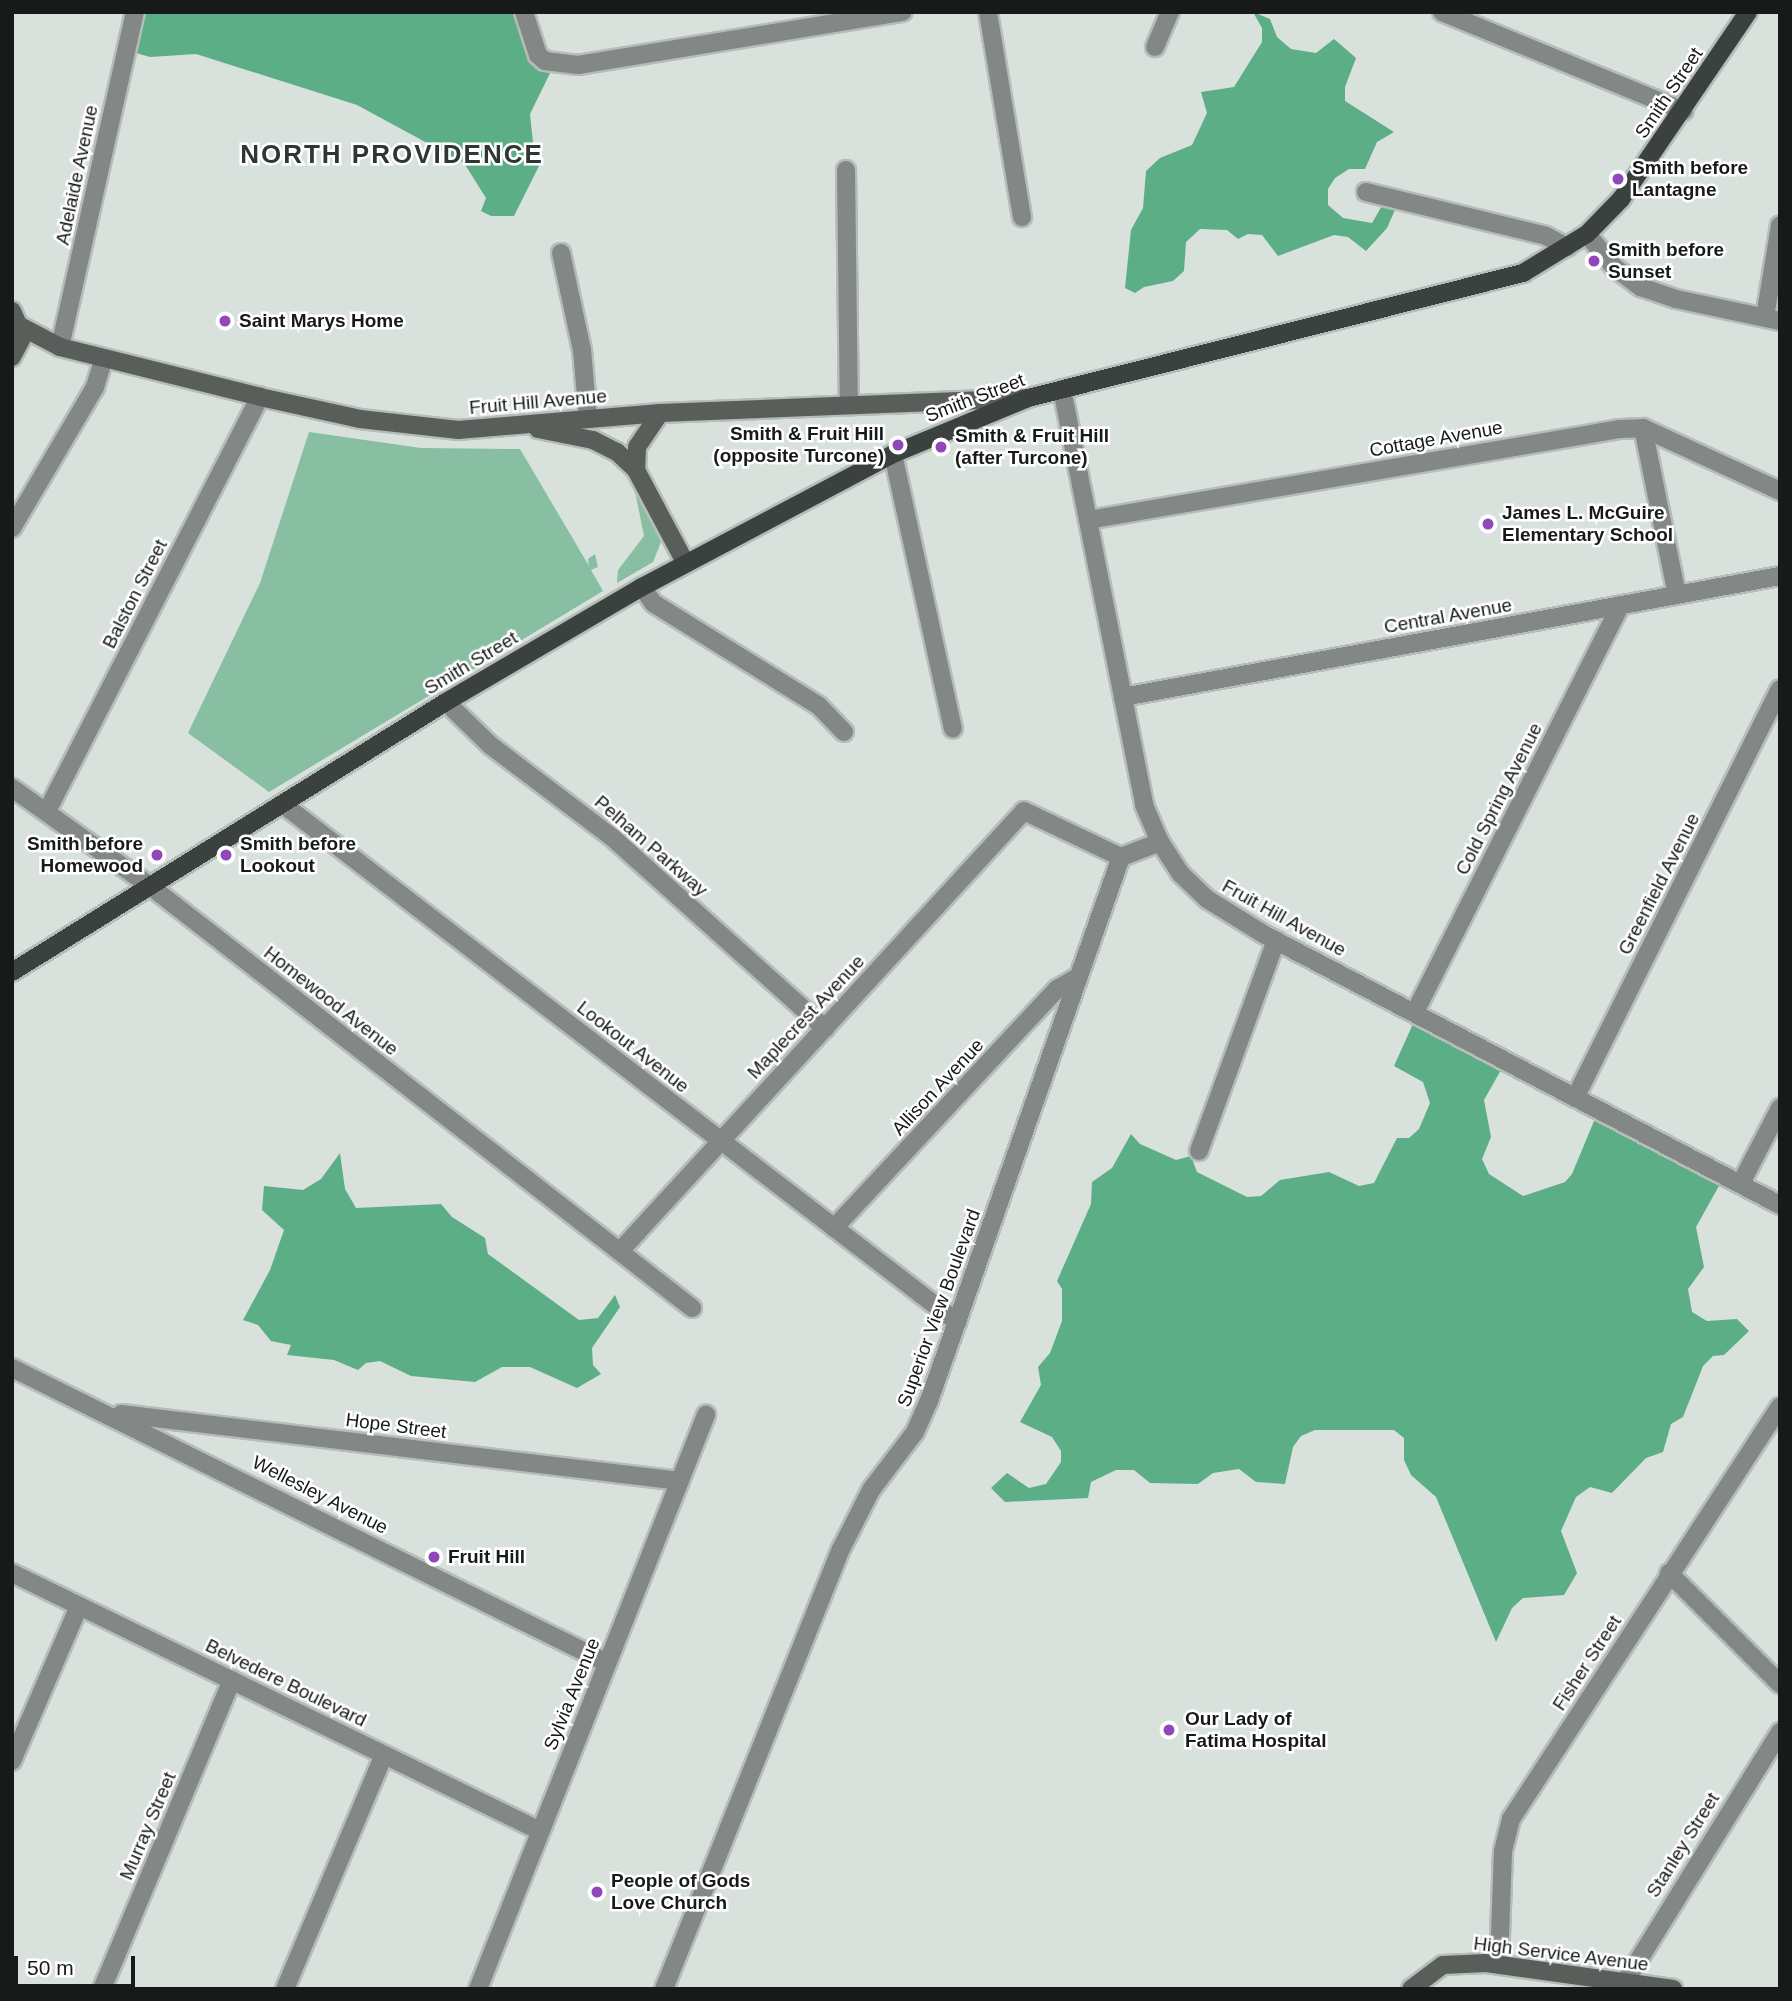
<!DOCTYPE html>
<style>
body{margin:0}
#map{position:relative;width:1792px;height:2001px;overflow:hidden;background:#d8e1db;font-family:Helvetica,sans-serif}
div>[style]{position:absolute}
.green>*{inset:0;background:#88bea2}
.forest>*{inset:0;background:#5cae87}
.roads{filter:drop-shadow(2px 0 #b5bdb8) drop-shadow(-2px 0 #b5bdb8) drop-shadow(0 2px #b5bdb8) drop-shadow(0 -2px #b5bdb8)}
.minor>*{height:18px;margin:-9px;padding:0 9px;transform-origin:9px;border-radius:9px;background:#838785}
.tertiary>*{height:18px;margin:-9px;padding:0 9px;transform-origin:9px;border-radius:9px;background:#838785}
.secondary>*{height:18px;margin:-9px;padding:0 9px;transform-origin:9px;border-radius:9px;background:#595e5b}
.primary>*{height:18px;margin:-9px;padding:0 9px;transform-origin:9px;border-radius:9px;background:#3b413e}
.dots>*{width:19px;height:19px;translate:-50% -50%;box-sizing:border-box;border:4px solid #fff;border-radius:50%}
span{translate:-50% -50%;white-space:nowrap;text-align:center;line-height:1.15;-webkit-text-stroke:5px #fff;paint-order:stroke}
.street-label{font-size:19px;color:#171a18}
.poi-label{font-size:19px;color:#171a18;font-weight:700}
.left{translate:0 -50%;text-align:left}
.right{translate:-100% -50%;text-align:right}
.district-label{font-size:26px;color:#303733;font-weight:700;letter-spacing:2px}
.frame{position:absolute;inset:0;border:14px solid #171a18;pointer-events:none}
.scale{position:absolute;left:14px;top:1956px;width:121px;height:32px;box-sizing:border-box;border:4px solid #171a18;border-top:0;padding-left:9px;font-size:21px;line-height:24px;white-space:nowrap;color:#171a18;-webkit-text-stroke:5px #fff;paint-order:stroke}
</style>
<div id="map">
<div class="green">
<i style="clip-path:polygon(309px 432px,421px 448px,520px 449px,589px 566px,588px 559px,595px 554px,598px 567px,591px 570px,603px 591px,269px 792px,188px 733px,260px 583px)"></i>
<i style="clip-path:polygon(635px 491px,661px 542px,653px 562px,617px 583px,618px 570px,644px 536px)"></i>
</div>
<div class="forest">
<i style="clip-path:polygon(129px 12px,521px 12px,531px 46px,555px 63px,530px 114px,533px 143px,542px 160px,514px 216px,491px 216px,481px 211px,486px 198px,464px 163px,357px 105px,196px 54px,150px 57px,122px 49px)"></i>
<i style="clip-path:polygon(1253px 12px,1270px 19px,1277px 37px,1291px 49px,1316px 53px,1334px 39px,1356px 58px,1345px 87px,1345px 101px,1394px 132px,1377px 142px,1365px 169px,1349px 169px,1335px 178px,1328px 189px,1328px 205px,1343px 218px,1372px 223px,1383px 204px,1399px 201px,1387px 228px,1366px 251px,1348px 237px,1334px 235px,1278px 256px,1262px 235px,1248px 234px,1238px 239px,1227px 230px,1200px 229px,1186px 242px,1184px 271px,1173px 281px,1144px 287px,1135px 293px,1125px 288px,1131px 230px,1143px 208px,1146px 171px,1160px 158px,1192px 145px,1207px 113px,1201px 92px,1234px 87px,1262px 42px,1262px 28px)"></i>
<i style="clip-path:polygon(1417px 1015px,1506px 1061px,1484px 1100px,1491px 1137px,1482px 1159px,1489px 1174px,1523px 1196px,1565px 1182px,1572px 1174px,1599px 1109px,1724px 1177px,1696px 1227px,1704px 1267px,1688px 1289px,1692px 1312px,1707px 1321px,1737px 1319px,1749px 1331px,1724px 1355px,1713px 1356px,1703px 1366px,1683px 1417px,1671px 1424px,1663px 1452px,1646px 1458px,1612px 1493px,1590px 1487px,1576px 1497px,1561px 1531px,1577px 1573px,1564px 1595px,1523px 1598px,1512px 1608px,1496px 1642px,1436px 1497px,1411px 1475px,1404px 1460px,1404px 1438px,1394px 1430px,1315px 1430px,1301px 1436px,1293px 1447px,1285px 1484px,1256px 1482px,1239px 1469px,1213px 1473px,1198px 1484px,1150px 1483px,1134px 1470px,1116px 1470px,1091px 1482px,1088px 1498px,1005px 1502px,991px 1488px,1007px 1473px,1029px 1488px,1046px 1484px,1061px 1462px,1061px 1451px,1052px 1437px,1020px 1422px,1041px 1385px,1038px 1367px,1050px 1353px,1062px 1321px,1062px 1289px,1057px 1281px,1091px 1204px,1092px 1182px,1112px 1168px,1131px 1134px,1140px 1144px,1176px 1160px,1191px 1156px,1197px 1172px,1247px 1197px,1261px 1196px,1280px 1180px,1329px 1172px,1359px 1186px,1374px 1183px,1397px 1138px,1409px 1138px,1419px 1129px,1430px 1103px,1423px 1082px,1394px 1066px)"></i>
<i style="clip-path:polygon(340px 1153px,345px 1189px,356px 1208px,441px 1204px,452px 1217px,485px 1238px,488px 1254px,579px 1320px,598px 1318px,615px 1295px,620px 1307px,592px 1348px,593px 1365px,601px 1374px,577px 1388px,530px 1367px,502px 1367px,475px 1382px,411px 1376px,380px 1361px,366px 1363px,358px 1370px,334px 1360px,287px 1355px,291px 1345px,271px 1341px,258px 1325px,243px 1320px,270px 1270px,284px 1230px,262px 1210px,264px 1186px,303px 1190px,321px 1179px)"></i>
</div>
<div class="roads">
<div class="minor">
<i style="left:524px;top:12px;width:45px;rotate:72deg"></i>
<i style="left:538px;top:55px;width:9px;rotate:41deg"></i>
<i style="left:545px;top:61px;width:33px;rotate:7deg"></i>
<i style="left:578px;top:65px;width:329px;rotate:-9.3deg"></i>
<i style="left:988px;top:12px;width:208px;rotate:80.6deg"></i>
<i style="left:1442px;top:12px;width:261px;rotate:22.3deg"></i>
<i style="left:1155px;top:47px;width:38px;rotate:-67deg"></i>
<i style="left:846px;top:170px;width:233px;rotate:89.3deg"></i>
<i style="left:1366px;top:192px;width:185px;rotate:13.7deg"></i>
<i style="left:1546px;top:236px;width:24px;rotate:28deg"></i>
<i style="left:1587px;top:234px;width:43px;rotate:50.7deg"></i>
<i style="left:1614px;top:267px;width:34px;rotate:37deg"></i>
<i style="left:1641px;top:287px;width:37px;rotate:19deg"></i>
<i style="left:1676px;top:299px;width:106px;rotate:11.9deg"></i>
<i style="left:561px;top:253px;width:99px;rotate:77.8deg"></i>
<i style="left:582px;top:350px;width:68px;rotate:85deg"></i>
<i style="left:1765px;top:317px;width:93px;rotate:-80.7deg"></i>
<i style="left:60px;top:347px;width:343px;rotate:-77.4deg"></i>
<i style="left:1643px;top:428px;width:170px;rotate:78.5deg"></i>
<i style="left:893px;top:454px;width:281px;rotate:77.7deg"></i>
<i style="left:1088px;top:520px;width:540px;rotate:-9.71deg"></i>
<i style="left:1620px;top:429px;width:23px;rotate:-2deg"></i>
<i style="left:1643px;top:428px;width:151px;rotate:24.7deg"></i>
<i style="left:12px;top:528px;width:164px;rotate:-59.5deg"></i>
<i style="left:95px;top:387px;width:30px;rotate:-73deg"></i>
<i style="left:642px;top:587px;width:19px;rotate:55deg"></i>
<i style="left:653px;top:603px;width:195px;rotate:31.8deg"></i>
<i style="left:819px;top:706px;width:36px;rotate:46deg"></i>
<i style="left:1123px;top:697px;width:668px;rotate:-10.44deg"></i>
<i style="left:446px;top:702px;width:62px;rotate:44.3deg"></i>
<i style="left:490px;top:745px;width:154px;rotate:37.1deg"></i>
<i style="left:613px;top:838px;width:285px;rotate:41.9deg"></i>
<i style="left:12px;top:788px;width:169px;rotate:35.4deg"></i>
<i style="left:150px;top:886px;width:687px;rotate:37.9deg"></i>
<i style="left:284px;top:805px;width:849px;rotate:37.53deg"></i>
<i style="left:47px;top:811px;width:466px;rotate:-62.8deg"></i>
<i style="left:1415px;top:1012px;width:456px;rotate:-63.2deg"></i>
<i style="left:1575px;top:1098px;width:457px;rotate:-63.4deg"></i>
<i style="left:1199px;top:1151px;width:224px;rotate:-69.9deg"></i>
<i style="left:1741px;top:1183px;width:85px;rotate:-62.5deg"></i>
<i style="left:834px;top:1228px;width:327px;rotate:-47deg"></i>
<i style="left:1057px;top:989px;width:22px;rotate:-30deg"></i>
<i style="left:620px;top:1251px;width:597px;rotate:-47.44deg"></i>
<i style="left:1024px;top:811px;width:107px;rotate:25.4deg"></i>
<i style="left:12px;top:1368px;width:664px;rotate:26.37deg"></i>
<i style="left:121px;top:1414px;width:563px;rotate:6.83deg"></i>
<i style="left:12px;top:1573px;width:588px;rotate:26.04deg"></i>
<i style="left:1669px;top:1573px;width:157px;rotate:45deg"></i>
<i style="left:12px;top:1761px;width:169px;rotate:-66.6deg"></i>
<i style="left:1499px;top:1965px;width:114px;rotate:-88deg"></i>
<i style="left:1503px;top:1851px;width:33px;rotate:-76deg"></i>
<i style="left:1511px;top:1819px;width:492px;rotate:-56.9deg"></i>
<i style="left:1625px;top:1982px;width:294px;rotate:-58.2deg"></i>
<i style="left:102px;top:1989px;width:335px;rotate:-67.2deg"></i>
<i style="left:285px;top:1989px;width:254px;rotate:-67.1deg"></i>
<i style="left:478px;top:1989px;width:618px;rotate:-68.34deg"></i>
</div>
<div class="tertiary">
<i style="left:1062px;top:389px;width:424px;rotate:78.8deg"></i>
<i style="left:1144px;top:805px;width:40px;rotate:66.6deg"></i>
<i style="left:1160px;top:842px;width:38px;rotate:57deg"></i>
<i style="left:1181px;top:874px;width:36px;rotate:44deg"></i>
<i style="left:1207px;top:899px;width:68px;rotate:31.8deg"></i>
<i style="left:1265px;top:935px;width:581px;rotate:27.67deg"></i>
<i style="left:664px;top:1989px;width:474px;rotate:-68.1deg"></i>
<i style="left:841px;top:1549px;width:66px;rotate:-63deg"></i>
<i style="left:871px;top:1490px;width:73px;rotate:-52.8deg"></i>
<i style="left:915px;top:1432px;width:34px;rotate:-66deg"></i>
<i style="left:929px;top:1401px;width:577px;rotate:-70.56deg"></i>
<i style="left:1121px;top:857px;width:42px;rotate:-21deg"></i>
</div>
<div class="secondary">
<i style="left:12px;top:311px;width:27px;rotate:66deg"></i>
<i style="left:23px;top:336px;width:24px;rotate:118deg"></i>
<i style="left:22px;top:327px;width:43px;rotate:27.8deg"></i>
<i style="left:60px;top:347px;width:206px;rotate:14deg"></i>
<i style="left:260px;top:397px;width:102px;rotate:12.4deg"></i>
<i style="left:360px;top:419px;width:99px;rotate:6.4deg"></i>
<i style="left:458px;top:430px;width:203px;rotate:-4.8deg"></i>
<i style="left:660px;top:413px;width:368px;rotate:-2.3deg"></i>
<i style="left:660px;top:413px;width:41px;rotate:124.1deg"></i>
<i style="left:637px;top:447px;width:23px;rotate:92deg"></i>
<i style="left:636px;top:470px;width:104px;rotate:62deg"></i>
<i style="left:538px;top:429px;width:56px;rotate:11.3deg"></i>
<i style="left:593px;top:440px;width:27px;rotate:27deg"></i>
<i style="left:617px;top:452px;width:26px;rotate:43deg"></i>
<i style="left:1411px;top:1989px;width:40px;rotate:-37deg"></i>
<i style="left:1443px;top:1965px;width:43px;rotate:-2.7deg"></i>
<i style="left:1486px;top:1963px;width:189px;rotate:7.9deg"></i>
</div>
<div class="primary">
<i style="left:12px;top:972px;width:511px;rotate:-31.89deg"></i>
<i style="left:446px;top:702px;width:227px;rotate:-30.4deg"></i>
<i style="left:642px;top:587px;width:284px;rotate:-27.9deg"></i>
<i style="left:893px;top:454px;width:146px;rotate:-22.5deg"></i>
<i style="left:1028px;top:398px;width:511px;rotate:-14.17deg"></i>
<i style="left:1523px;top:273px;width:75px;rotate:-31.4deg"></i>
<i style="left:1587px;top:234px;width:49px;rotate:-45.8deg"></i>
<i style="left:1621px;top:199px;width:226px;rotate:-55.8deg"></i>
</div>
</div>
<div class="dots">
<i style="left:1618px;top:179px;background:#9147b9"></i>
<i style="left:1594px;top:261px;background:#9147b9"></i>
<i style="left:225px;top:321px;background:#9147b9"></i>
<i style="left:898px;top:445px;background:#9147b9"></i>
<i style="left:941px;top:447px;background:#9147b9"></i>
<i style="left:1488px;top:524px;background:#9147b9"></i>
<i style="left:157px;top:855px;background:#9147b9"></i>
<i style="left:226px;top:855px;background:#9147b9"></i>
<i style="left:434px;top:1557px;background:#9147b9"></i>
<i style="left:1169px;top:1730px;background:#9147b9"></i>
<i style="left:597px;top:1892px;background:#9147b9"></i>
</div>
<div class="street-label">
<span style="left:1669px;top:93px;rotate:-56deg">Smith Street</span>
<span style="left:77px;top:175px;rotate:-78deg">Adelaide Avenue</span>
<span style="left:975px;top:398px;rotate:-21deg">Smith Street</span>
<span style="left:538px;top:402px;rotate:-5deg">Fruit Hill Avenue</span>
<span style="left:1436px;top:439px;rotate:-10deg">Cottage Avenue</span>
<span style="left:135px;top:594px;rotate:-63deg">Balston Street</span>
<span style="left:1448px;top:616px;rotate:-10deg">Central Avenue</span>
<span style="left:471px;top:663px;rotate:-31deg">Smith Street</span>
<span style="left:1499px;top:799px;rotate:-63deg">Cold Spring Avenue</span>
<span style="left:651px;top:846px;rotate:41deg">Pelham Parkway</span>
<span style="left:1659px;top:884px;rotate:-63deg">Greenfield Avenue</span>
<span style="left:1284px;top:918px;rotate:29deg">Fruit Hill Avenue</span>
<span style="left:331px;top:1001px;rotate:38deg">Homewood Avenue</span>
<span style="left:806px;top:1017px;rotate:-47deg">Maplecrest Avenue</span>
<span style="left:633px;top:1047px;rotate:38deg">Lookout Avenue</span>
<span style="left:938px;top:1087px;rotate:-47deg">Allison Avenue</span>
<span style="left:939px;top:1308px;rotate:-70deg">Superior View Boulevard</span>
<span style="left:396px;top:1426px;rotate:7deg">Hope Street</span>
<span style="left:320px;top:1495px;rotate:27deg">Wellesley Avenue</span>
<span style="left:1587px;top:1663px;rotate:-57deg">Fisher Street</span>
<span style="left:286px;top:1683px;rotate:26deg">Belvedere Boulevard</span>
<span style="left:572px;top:1694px;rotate:-68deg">Sylvia Avenue</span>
<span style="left:148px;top:1826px;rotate:-67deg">Murray Street</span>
<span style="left:1683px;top:1845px;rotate:-58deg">Stanley Street</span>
<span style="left:1561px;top:1954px;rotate:7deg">High Service Avenue</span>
</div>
<div class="poi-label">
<span class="left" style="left:1632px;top:179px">Smith before<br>Lantagne</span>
<span class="left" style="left:1608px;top:261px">Smith before<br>Sunset</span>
<span class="left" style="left:239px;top:321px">Saint Marys Home</span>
<span class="right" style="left:884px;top:445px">Smith &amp; Fruit Hill<br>(opposite Turcone)</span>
<span class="left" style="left:955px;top:447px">Smith &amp; Fruit Hill<br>(after Turcone)</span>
<span class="left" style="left:1502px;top:524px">James L. McGuire<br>Elementary School</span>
<span class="right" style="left:143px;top:855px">Smith before<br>Homewood</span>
<span class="left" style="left:240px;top:855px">Smith before<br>Lookout</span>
<span class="left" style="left:448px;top:1557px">Fruit Hill</span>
<span class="left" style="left:1185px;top:1730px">Our Lady of<br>Fatima Hospital</span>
<span class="left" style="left:611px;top:1892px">People of Gods<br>Love Church</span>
</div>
<div class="district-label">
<span style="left:392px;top:155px">NORTH PROVIDENCE</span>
</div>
<div class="frame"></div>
<div class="scale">50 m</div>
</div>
